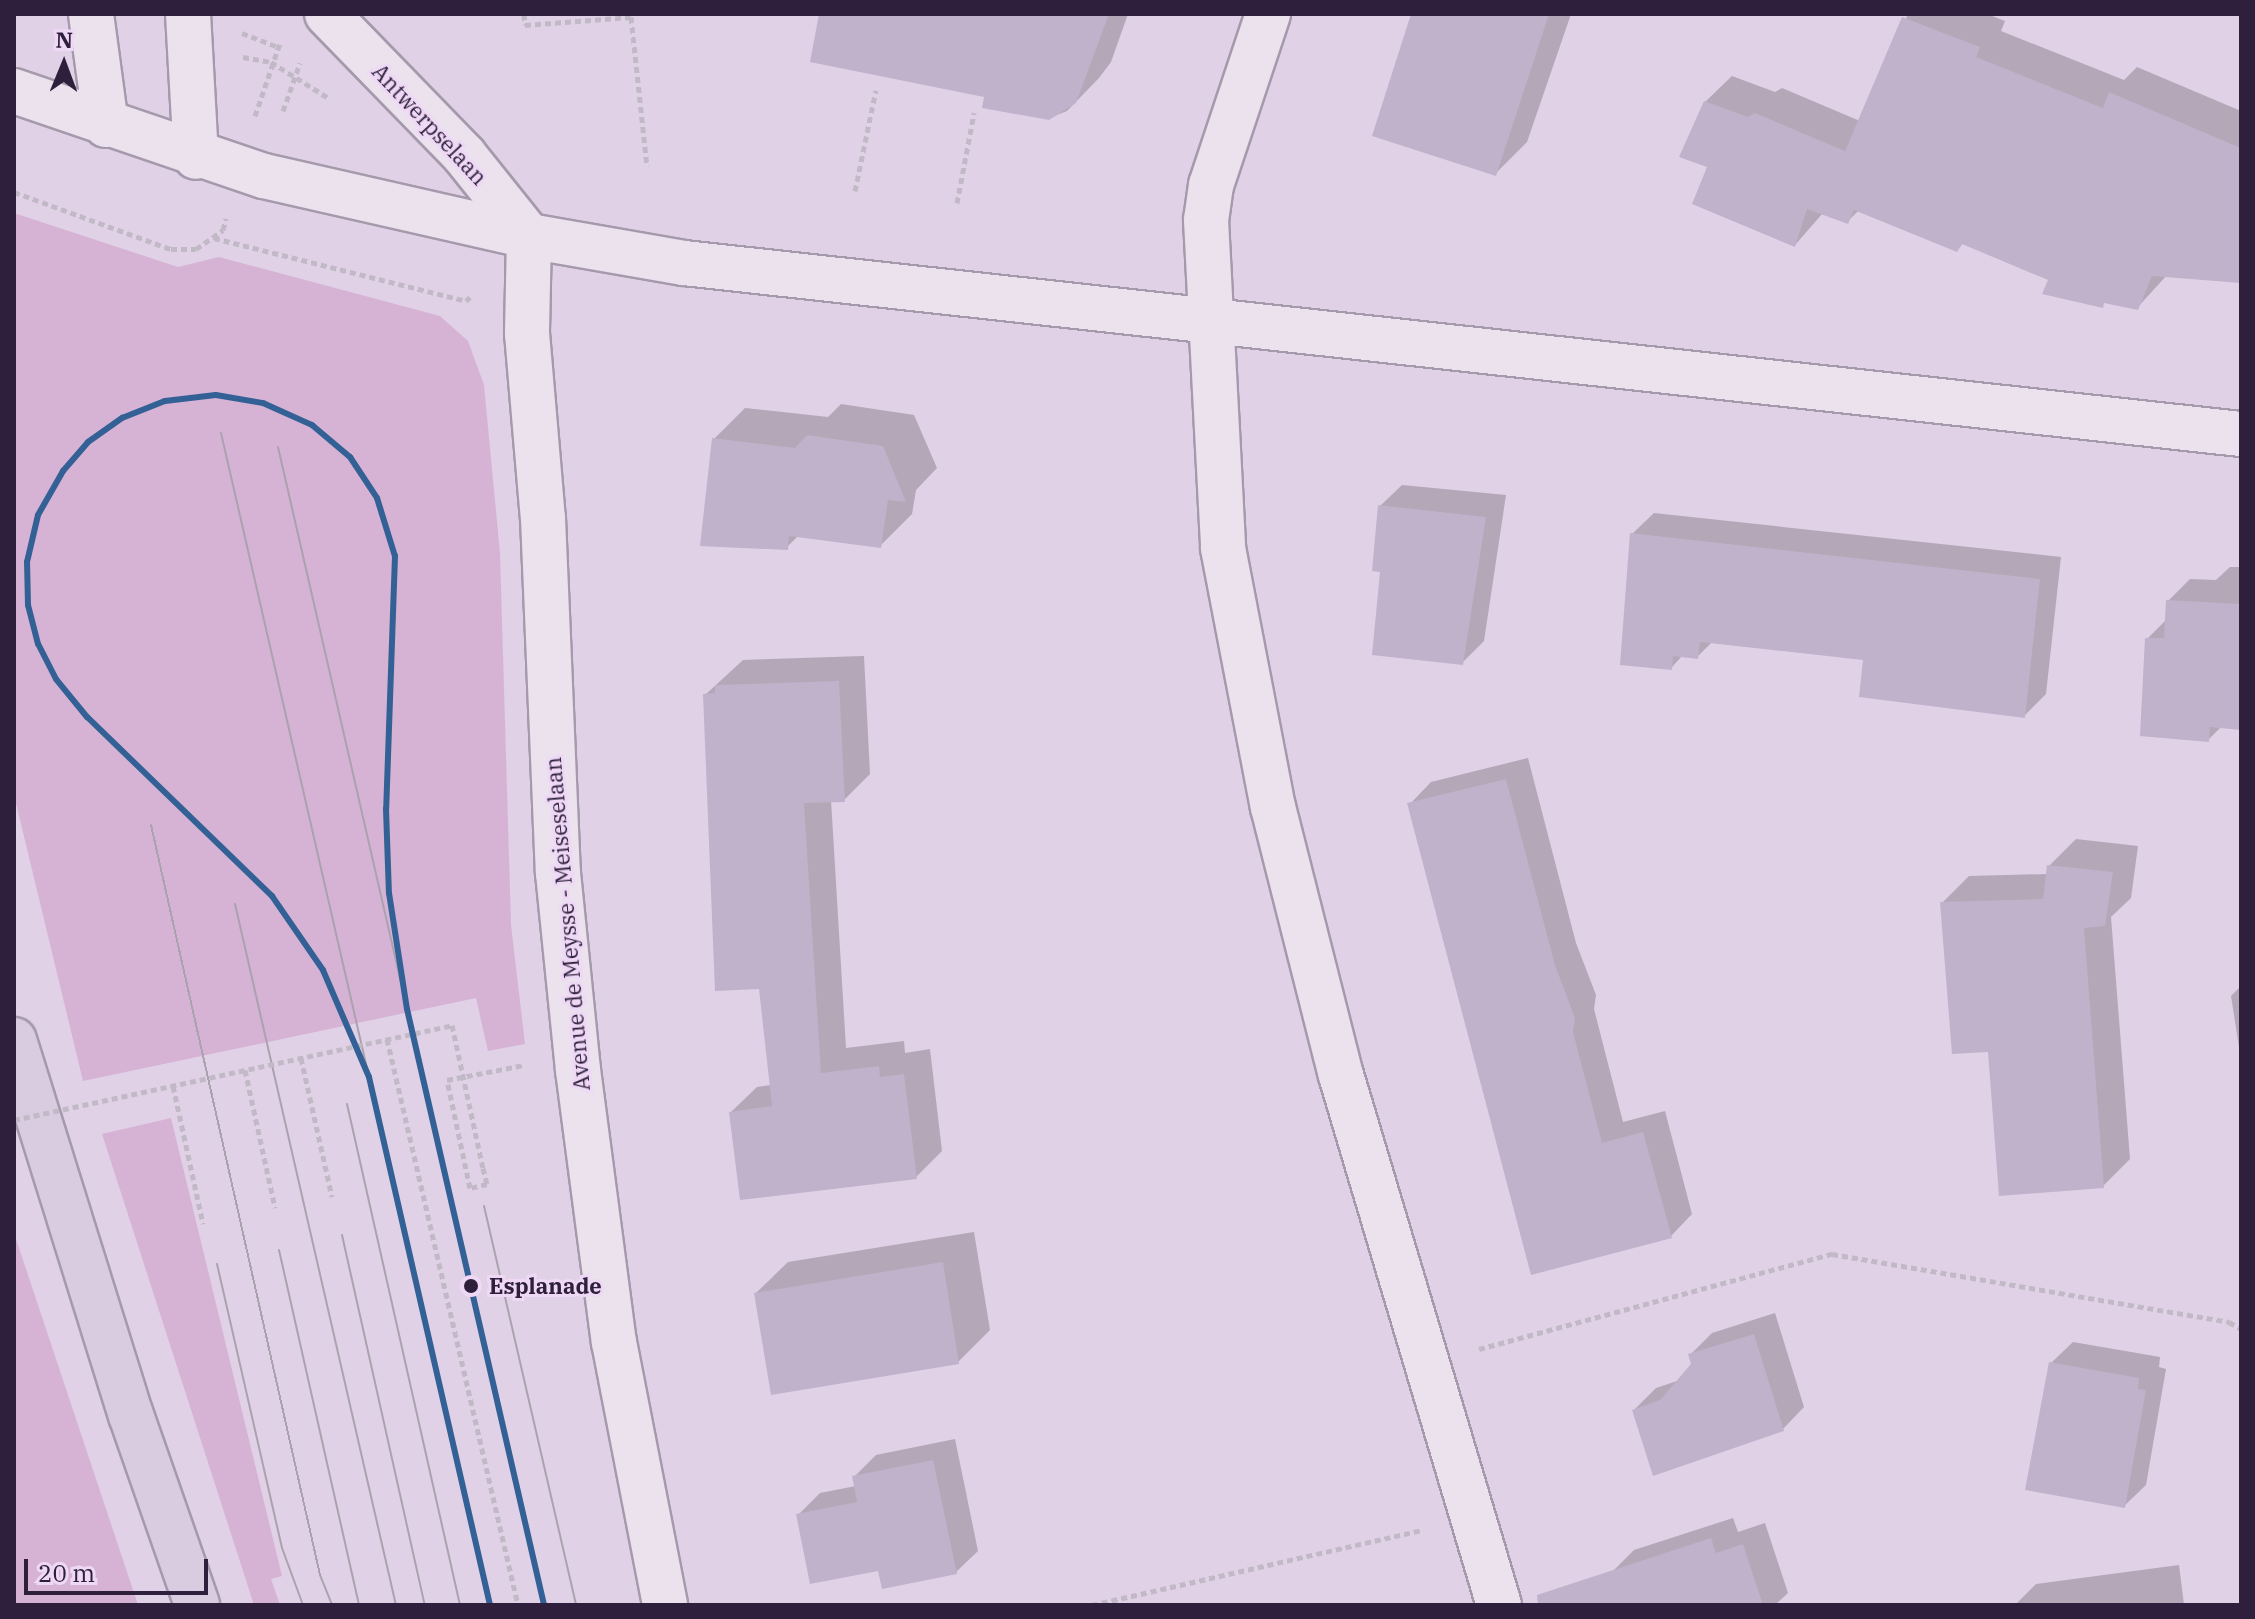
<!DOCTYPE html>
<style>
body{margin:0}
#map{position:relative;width:2255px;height:1619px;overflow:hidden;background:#e0d1e6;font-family:"IBM Plex Serif",serif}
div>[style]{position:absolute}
.green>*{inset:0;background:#d6b3d5}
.shadow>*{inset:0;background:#0003}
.building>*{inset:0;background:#bfb2ca}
.path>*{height:5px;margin-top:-2.5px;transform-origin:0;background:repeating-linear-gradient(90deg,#c2b9c7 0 6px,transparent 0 10px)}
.roads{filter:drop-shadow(2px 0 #a599ac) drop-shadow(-2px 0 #a599ac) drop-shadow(0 2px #a599ac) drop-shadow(0 -2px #a599ac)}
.minor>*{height:44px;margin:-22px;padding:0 22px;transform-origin:22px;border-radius:22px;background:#ebe2ee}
.secondary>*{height:44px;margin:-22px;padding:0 22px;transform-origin:22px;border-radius:22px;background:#ebe2ee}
.trunk>*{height:44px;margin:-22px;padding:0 22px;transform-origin:22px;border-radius:22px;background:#d9cbe0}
.tram>*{height:2px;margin:-1px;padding:0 1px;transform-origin:1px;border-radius:1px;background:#aaa2ae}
.path-bridge>*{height:5px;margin-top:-2.5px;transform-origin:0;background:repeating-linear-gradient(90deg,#c2b9c7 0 6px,transparent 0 10px)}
.tram-1>*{height:6px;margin:-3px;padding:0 3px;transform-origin:3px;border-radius:3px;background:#336195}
.dots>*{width:22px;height:22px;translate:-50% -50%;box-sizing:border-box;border:4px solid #eed8f6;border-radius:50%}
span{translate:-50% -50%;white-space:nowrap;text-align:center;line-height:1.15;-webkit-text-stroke:6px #eed8f6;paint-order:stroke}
.street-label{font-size:22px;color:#2e203c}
.stop-label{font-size:22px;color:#2e203c;font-weight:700}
.left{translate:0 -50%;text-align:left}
.frame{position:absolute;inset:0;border:16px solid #2e203c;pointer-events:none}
.north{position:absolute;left:24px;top:24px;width:80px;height:80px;-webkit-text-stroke:6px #eed8f6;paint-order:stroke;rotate:1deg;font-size:22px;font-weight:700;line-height:32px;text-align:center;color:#2e203c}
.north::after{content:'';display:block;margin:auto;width:28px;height:36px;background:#2e203c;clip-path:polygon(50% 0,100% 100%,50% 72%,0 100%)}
.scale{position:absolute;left:24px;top:1559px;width:184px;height:36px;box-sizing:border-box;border:4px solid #2e203c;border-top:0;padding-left:10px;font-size:24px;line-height:28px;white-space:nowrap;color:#2e203c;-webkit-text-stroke:6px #eed8f6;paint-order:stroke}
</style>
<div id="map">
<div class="green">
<i style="clip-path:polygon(14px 213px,178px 267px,219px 257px,440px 316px,468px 341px,484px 385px,500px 553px,511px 925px,525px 1044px,488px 1051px,476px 998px,83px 1081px,14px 795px)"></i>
<i style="clip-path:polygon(171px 1118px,282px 1576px,271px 1579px,280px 1605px,254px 1605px,102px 1134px)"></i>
<i style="clip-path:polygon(14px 1233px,138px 1605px,14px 1605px)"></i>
</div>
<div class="shadow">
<i style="clip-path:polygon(821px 14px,1128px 14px,1111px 62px,1099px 78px,1067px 111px,1049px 118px,986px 95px)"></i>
<i style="clip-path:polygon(1413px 14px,1571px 14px,1527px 142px,1495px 174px)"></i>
<i style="clip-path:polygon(1908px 14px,1987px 14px,2005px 21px,2001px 31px,2124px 80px,2137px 67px,2241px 111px,2241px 281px,2167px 275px,2137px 308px,1964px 242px,1957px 250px,1859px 210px,1847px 222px,1823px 213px,1795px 245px,1710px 165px,1705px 102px,1732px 76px,1775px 92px,1782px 88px,1860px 121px)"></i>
<i style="clip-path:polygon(841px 404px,914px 415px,937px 468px,916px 490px,912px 514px,880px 546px,799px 535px,787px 547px,714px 439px,745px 408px,828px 417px)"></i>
<i style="clip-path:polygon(1402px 485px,1506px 495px,1484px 641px,1462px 663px,1382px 570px,1380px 506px)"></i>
<i style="clip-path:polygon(1654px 513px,2061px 557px,2046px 694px,2024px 716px,1865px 658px,1712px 642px,1697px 657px,1683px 655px,1671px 668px,1632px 534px)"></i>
<i style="clip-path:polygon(2230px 567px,2241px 567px,2241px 728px,2222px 726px,2208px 740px,2147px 639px,2167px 619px,2168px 601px,2190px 579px,2216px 580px)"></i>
<i style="clip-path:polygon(864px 656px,870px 774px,844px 800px,831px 800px,846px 1048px,904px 1041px,905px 1053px,930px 1049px,942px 1151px,916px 1177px,731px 1112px,757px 1087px,771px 1085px,761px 987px,705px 695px,743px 660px)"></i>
<i style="clip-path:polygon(1528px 758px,1576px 943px,1596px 995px,1594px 1009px,1623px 1122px,1665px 1111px,1692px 1214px,1671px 1236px,1532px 1273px,1410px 804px,1431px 782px)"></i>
<i style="clip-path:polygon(2076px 839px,2138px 846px,2131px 898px,2111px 917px,2130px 1159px,2103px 1186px,1989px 1049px,1942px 903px,1969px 876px,2048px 874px,2049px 866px)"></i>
<i style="clip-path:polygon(2241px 986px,2241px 1060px,2231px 996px)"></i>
<i style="clip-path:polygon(974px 1232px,990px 1330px,958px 1362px,756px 1293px,788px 1262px)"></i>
<i style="clip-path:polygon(1775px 1313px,1804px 1407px,1783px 1429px,1634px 1410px,1656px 1388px,1680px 1380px,1693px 1365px,1690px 1355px,1712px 1333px)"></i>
<i style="clip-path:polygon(2073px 1342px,2160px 1357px,2159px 1367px,2166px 1369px,2146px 1485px,2124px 1506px,2051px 1363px)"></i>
<i style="clip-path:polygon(955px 1439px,978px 1551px,956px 1572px,880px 1568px,798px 1515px,820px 1493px,856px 1486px,854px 1477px,876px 1455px)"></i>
<i style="clip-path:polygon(1733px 1518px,1738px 1532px,1765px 1523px,1788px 1593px,1775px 1605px,1622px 1605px,1612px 1572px,1634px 1550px)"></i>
<i style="clip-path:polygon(2179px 1565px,2184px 1605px,2015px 1605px,2036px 1584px)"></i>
</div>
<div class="building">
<i style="clip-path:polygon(819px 14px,1109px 14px,1076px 103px,1049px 120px,982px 108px,984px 97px,810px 62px)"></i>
<i style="clip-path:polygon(1411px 14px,1549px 14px,1496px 176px,1372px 136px)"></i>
<i style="clip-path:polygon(1902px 17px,1980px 47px,1976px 57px,2103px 108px,2109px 92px,2241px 148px,2241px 283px,2152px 276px,2138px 310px,2104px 303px,2103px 308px,2042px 294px,2048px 280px,1962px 244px,1957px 252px,1854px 210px,1848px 224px,1807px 209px,1795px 247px,1692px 204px,1707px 167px,1679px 157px,1704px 101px,1748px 117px,1755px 113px,1845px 151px)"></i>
<i style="clip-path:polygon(807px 435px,883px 446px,906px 502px,888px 500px,881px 548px,789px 536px,788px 550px,700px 546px,712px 438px,795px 448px)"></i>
<i style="clip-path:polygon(1378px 505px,1486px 517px,1463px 665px,1372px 655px,1380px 572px,1372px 571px)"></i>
<i style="clip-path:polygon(1630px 533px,2040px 579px,2025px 718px,1859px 697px,1863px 660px,1700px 642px,1698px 659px,1673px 656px,1672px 670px,1620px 665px)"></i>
<i style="clip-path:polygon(2166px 600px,2241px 604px,2241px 730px,2210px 727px,2209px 742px,2140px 736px,2145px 638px,2164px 638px)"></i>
<i style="clip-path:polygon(839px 681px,845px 802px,804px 803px,821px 1073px,879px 1066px,880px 1077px,904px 1074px,917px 1179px,740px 1200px,729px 1112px,772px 1106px,759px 989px,715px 991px,703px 694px,715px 693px,715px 685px)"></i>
<i style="clip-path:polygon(1506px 779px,1555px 965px,1575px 1018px,1573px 1032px,1602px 1143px,1643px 1132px,1672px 1238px,1531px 1275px,1407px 803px)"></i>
<i style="clip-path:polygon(2047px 865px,2113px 872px,2105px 926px,2084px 928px,2104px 1188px,1999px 1196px,1988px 1052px,1952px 1054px,1940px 902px,2043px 899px)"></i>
<i style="clip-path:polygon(943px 1262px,959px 1364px,771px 1395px,754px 1293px)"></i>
<i style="clip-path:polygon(1754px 1334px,1784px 1431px,1653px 1476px,1632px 1410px,1660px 1400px,1691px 1364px,1688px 1354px)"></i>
<i style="clip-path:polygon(2049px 1362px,2139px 1378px,2138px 1389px,2146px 1390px,2125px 1508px,2025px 1490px)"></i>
<i style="clip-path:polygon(933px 1460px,957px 1574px,882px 1589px,878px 1571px,810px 1584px,796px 1514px,857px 1502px,852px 1476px)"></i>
<i style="clip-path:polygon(1711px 1538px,1716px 1553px,1743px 1544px,1763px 1605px,1538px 1605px,1537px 1595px)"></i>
</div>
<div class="path">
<i style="left:524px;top:14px;width:11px;rotate:85deg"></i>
<i style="left:525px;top:25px;width:106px;rotate:-4.3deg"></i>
<i style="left:631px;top:17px;width:150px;rotate:83.9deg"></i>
<i style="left:242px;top:33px;width:39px;rotate:21deg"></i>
<i style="left:243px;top:57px;width:28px;rotate:10deg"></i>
<i style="left:271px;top:62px;width:70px;rotate:32.1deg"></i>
<i style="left:283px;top:111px;width:51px;rotate:-70.5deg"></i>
<i style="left:255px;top:116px;width:77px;rotate:-71.1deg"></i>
<i style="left:855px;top:191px;width:103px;rotate:-78.3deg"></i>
<i style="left:14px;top:192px;width:167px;rotate:20deg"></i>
<i style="left:171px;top:249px;width:25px"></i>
<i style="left:196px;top:249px;width:33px;rotate:-35deg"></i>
<i style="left:223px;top:230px;width:12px;rotate:-76deg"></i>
<i style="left:957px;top:203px;width:92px;rotate:-79.3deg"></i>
<i style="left:214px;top:238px;width:260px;rotate:14deg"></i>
<i style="left:466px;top:301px;width:10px;rotate:-45deg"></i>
<i style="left:387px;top:1039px;width:581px;rotate:76.97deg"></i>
<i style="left:301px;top:1058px;width:142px;rotate:77.4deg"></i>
<i style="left:245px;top:1070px;width:141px;rotate:77.7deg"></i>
<i style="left:173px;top:1086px;width:141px;rotate:77.7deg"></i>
<i style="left:483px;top:1168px;width:16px;rotate:76deg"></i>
<i style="left:487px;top:1184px;width:17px;rotate:167deg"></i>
<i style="left:470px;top:1188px;width:110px;rotate:-102deg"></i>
<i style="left:447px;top:1080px;width:78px;rotate:-11deg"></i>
<i style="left:1479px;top:1349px;width:366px;rotate:-15.1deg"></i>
<i style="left:1832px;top:1254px;width:403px;rotate:9.7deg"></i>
<i style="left:2229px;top:1322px;width:14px;rotate:30deg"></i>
<i style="left:1092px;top:1605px;width:338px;rotate:-12.8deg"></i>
</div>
<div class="roads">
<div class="minor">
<i style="left:1268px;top:14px;width:180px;rotate:108.4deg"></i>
<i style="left:1211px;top:185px;width:35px;rotate:98deg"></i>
<i style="left:1206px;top:220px;width:328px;rotate:87deg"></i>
<i style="left:1223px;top:548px;width:264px;rotate:79.1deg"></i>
<i style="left:1273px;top:807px;width:276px;rotate:75.8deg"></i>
<i style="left:1341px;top:1075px;width:553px;rotate:73.4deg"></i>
<i style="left:529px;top:236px;width:97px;rotate:91.2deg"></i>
<i style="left:527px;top:333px;width:186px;rotate:85.1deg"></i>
<i style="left:543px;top:518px;width:355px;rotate:87.6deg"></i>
<i style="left:558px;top:873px;width:198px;rotate:84.2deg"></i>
<i style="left:578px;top:1070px;width:274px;rotate:82.5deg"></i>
<i style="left:614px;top:1342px;width:268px;rotate:79deg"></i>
</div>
<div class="secondary">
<i style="left:91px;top:14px;width:112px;rotate:82.3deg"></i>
<i style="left:188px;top:14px;width:143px;rotate:86.8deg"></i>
<i style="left:327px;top:14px;width:197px;rotate:45.8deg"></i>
<i style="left:464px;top:155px;width:104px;rotate:51.3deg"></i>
<i style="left:14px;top:91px;width:264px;rotate:18.8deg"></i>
<i style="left:264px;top:176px;width:272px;rotate:12.8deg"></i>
<i style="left:529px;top:236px;width:157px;rotate:9.9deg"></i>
<i style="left:684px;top:263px;width:1566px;rotate:6.27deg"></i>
</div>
<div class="trunk">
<i style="left:14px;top:1040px;width:393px;rotate:72.7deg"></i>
<i style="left:131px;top:1415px;width:201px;rotate:70.8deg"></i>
</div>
</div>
<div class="tram">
<i style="left:221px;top:433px;width:661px;rotate:77.06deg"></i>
<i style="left:278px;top:447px;width:577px;rotate:77.07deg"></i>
<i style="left:151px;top:825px;width:769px;rotate:77.3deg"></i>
<i style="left:320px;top:1575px;width:32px;rotate:68deg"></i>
<i style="left:235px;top:904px;width:719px;rotate:77.07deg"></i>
<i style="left:347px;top:1104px;width:514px;rotate:77.29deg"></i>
<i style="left:484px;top:1206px;width:409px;rotate:77deg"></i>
<i style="left:342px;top:1235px;width:379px;rotate:77.4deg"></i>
<i style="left:279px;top:1250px;width:364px;rotate:77.3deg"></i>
<i style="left:217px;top:1264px;width:291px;rotate:77.1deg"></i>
<i style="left:282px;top:1548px;width:61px;rotate:69.8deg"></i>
</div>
<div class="path-bridge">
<i style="left:14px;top:1120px;width:448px;rotate:-12.2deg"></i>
<i style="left:452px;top:1025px;width:146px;rotate:77.8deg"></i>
</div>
<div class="tram-1">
<i style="left:490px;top:1605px;width:542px;rotate:-102.91deg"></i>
<i style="left:369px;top:1077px;width:116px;rotate:-113.3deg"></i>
<i style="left:323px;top:970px;width:90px;rotate:-124.6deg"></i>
<i style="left:272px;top:896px;width:257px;rotate:-135.9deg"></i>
<i style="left:87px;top:717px;width:49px;rotate:-129.2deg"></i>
<i style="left:56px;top:679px;width:39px;rotate:-117deg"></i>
<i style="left:38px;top:644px;width:40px;rotate:-104.4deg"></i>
<i style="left:28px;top:605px;width:43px;rotate:-91.3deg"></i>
<i style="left:27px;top:562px;width:48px;rotate:-76.8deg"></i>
<i style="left:38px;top:515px;width:51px;rotate:-60.4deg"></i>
<i style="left:63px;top:471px;width:38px;rotate:-49deg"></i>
<i style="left:88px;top:442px;width:42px;rotate:-35.2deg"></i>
<i style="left:122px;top:418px;width:46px;rotate:-21.6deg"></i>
<i style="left:165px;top:401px;width:51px;rotate:-6.7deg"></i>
<i style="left:216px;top:395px;width:48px;rotate:9.7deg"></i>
<i style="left:263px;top:403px;width:54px;rotate:24.2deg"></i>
<i style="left:312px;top:425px;width:50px;rotate:40.1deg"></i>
<i style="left:350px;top:457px;width:49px;rotate:56.6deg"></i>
<i style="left:377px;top:498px;width:61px;rotate:72.8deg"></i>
<i style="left:395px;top:556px;width:253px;rotate:92deg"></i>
<i style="left:386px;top:809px;width:84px;rotate:88deg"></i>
<i style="left:389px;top:893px;width:117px;rotate:81.2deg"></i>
<i style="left:407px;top:1009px;width:612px;rotate:77.05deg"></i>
</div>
<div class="dots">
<i style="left:471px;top:1286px;background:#2e203c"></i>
</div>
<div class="street-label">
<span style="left:430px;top:124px;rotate:47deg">Antwerpselaan</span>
<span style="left:567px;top:924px;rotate:-95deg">Avenue de Meysse - Meiseselaan</span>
</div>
<div class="stop-label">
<span class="left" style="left:489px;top:1286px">Esplanade</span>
</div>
<div class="frame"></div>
<div class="north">N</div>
<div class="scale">20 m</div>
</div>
